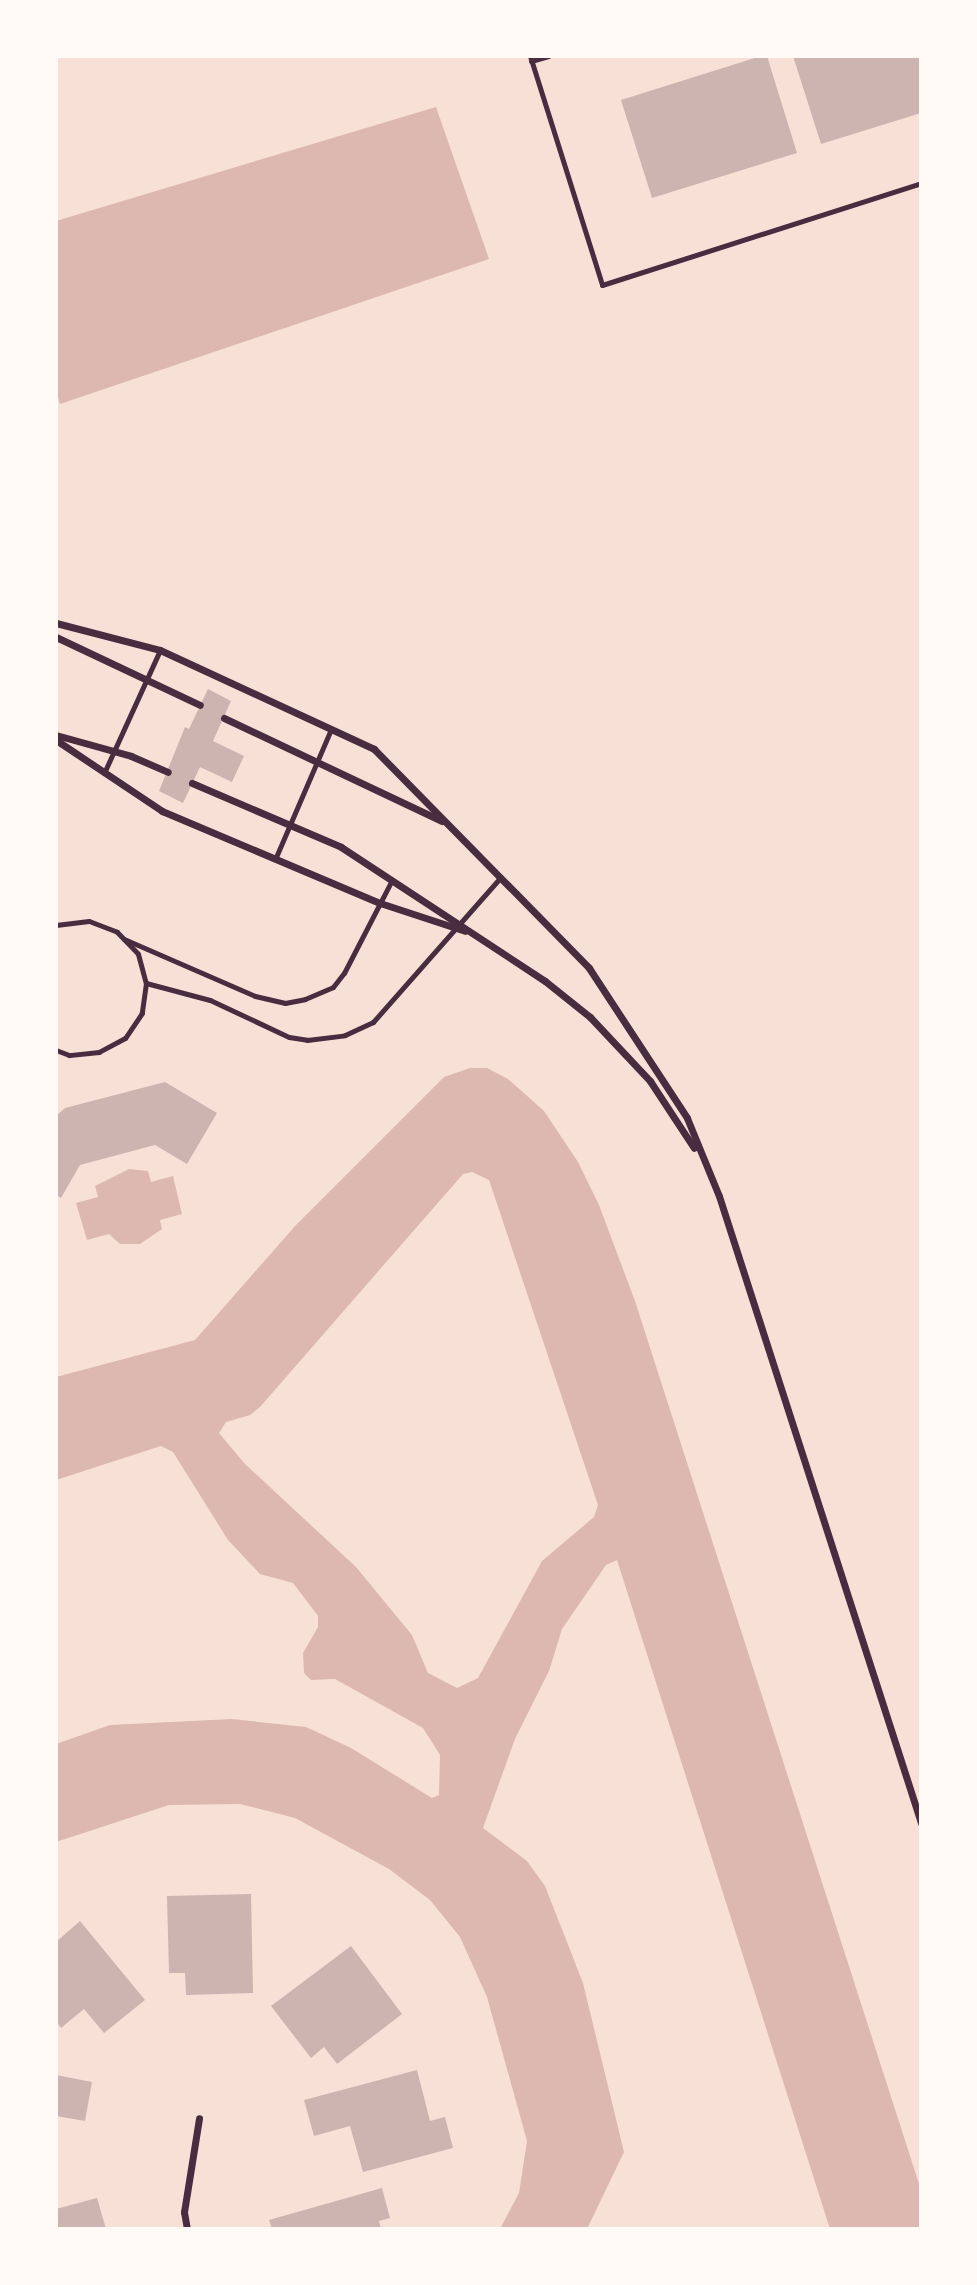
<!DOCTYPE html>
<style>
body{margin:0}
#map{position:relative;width:977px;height:2285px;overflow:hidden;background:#f7e1d7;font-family:"Alegreya Sans",sans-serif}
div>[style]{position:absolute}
.water>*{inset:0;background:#dcb8b0}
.building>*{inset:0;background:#ccb4b1}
.service>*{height:5px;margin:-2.5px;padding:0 2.5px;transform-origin:2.5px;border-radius:2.5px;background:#4a2c40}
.minor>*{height:7px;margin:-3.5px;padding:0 3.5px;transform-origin:3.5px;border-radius:3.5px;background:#4a2c40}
span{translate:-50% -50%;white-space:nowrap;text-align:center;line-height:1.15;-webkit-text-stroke:5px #fffaf5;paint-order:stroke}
.frame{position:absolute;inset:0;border:58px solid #fffaf5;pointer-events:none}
</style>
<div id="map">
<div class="water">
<i style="clip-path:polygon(436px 107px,489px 259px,60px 404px,56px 390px,56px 221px)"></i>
<i style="clip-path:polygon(evenodd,470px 1068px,487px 1068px,508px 1079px,544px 1111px,578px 1162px,599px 1205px,635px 1301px,921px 2190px,921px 2229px,830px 2229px,617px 1560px,606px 1565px,562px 1629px,549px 1671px,515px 1739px,483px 1828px,527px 1861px,545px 1886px,583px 1983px,624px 2152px,587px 2229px,500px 2229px,519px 2193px,527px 2141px,487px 1997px,460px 1937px,430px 1900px,389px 1869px,295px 1818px,240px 1804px,169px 1805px,56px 1842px,56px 1744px,110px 1725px,232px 1719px,306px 1727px,351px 1748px,432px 1798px,439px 1795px,440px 1755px,423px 1728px,335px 1679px,311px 1680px,304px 1673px,303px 1653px,318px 1627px,318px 1616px,293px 1583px,260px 1574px,228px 1540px,173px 1452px,161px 1446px,56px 1480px,56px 1377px,195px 1340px,296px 1225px,444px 1077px,470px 1068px,472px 1172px,489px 1180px,598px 1505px,594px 1517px,542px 1561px,478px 1678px,457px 1688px,428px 1673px,412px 1635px,356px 1567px,244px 1463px,219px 1433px,226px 1422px,250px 1415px,260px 1407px,463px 1174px,472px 1172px)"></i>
<i style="clip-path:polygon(129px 1169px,148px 1171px,151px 1182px,173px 1176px,182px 1214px,160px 1220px,162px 1229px,140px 1244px,120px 1244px,109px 1234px,87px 1240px,76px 1203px,98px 1197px,95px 1186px)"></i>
</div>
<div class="building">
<i style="clip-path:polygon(761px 56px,767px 56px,797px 153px,652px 198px,621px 100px)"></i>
<i style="clip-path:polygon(793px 56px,921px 56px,921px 113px,821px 144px)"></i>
<i style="clip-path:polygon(208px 689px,231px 701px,213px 741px,244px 756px,232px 782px,200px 767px,183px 803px,159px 791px,185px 727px,189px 729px)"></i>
<i style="clip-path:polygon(165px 1082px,217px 1113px,187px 1164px,155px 1145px,80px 1165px,61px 1198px,56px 1195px,56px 1116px,65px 1108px)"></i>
<i style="clip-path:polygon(251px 1894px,253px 1993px,186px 1995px,185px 1973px,169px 1973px,167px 1896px)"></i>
<i style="clip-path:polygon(80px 1921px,145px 2000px,104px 2033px,84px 2009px,61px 2028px,56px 2021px,56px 1942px)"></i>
<i style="clip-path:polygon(351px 1946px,402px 2014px,337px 2064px,324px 2047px,311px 2058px,271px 2006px)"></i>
<i style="clip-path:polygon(417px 2070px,430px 2121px,445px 2117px,453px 2148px,363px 2172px,350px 2126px,314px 2136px,304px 2100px)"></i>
<i style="clip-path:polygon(56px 2075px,92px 2082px,85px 2121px,56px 2116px)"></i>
<i style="clip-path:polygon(382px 2188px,390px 2218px,379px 2221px,381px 2229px,272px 2229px,269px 2220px)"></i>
<i style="clip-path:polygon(97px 2198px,106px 2229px,56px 2229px,56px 2209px)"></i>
</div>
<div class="service">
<i style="left:530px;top:56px;width:240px;rotate:72.5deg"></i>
<i style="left:602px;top:285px;width:335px;rotate:-17.7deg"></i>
<i style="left:531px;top:61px;width:18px;rotate:-16deg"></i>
<i style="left:104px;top:773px;width:135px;rotate:-65.5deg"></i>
<i style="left:276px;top:857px;width:139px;rotate:-66.7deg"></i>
<i style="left:56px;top:925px;width:33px;rotate:-7deg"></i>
<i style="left:89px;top:921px;width:30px;rotate:21deg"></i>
<i style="left:117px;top:932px;width:30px;rotate:46deg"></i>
<i style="left:138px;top:954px;width:30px;rotate:75deg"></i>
<i style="left:146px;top:983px;width:30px;rotate:98deg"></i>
<i style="left:142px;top:1013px;width:30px;rotate:124deg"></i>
<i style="left:125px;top:1038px;width:30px;rotate:152deg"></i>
<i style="left:99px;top:1052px;width:30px;rotate:174deg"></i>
<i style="left:69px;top:1055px;width:14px;rotate:-159deg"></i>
<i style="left:124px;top:939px;width:143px;rotate:23.5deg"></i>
<i style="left:255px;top:996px;width:31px;rotate:13deg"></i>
<i style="left:285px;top:1003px;width:20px;rotate:-11deg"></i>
<i style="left:305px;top:999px;width:30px;rotate:-23deg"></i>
<i style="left:333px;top:987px;width:18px;rotate:-52deg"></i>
<i style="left:344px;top:973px;width:105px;rotate:-62.7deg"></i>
<i style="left:146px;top:983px;width:66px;rotate:14.9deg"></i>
<i style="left:210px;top:1000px;width:87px;rotate:25.1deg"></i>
<i style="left:289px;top:1037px;width:18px;rotate:9deg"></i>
<i style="left:307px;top:1040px;width:38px;rotate:-7deg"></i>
<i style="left:345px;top:1035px;width:31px;rotate:-25deg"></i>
<i style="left:373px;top:1022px;width:193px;rotate:-48.6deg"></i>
</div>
<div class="minor">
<i style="left:56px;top:623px;width:107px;rotate:14.6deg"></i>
<i style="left:160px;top:650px;width:236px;rotate:24.8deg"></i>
<i style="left:374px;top:749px;width:307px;rotate:45.5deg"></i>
<i style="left:589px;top:968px;width:179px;rotate:56.8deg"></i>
<i style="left:687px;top:1118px;width:84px;rotate:67.7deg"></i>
<i style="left:719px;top:1196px;width:659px;rotate:72.14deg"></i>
<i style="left:56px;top:637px;width:159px;rotate:25.3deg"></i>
<i style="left:224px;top:718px;width:241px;rotate:25.3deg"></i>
<i style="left:56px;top:735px;width:78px;rotate:15.6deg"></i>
<i style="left:131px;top:756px;width:40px;rotate:23.4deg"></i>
<i style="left:56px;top:740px;width:128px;rotate:33.8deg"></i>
<i style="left:162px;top:811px;width:237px;rotate:22.9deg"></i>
<i style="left:380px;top:903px;width:89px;rotate:18.2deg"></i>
<i style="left:192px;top:783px;width:162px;rotate:23.2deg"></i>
<i style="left:341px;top:847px;width:244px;rotate:33.3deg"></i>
<i style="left:545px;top:981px;width:58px;rotate:38.7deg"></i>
<i style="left:590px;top:1017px;width:88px;rotate:46.8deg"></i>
<i style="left:650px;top:1081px;width:80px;rotate:56.7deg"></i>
<i style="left:187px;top:2229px;width:17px;rotate:-100deg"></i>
<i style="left:184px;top:2212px;width:95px;rotate:-80.9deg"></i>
</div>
<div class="frame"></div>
</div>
